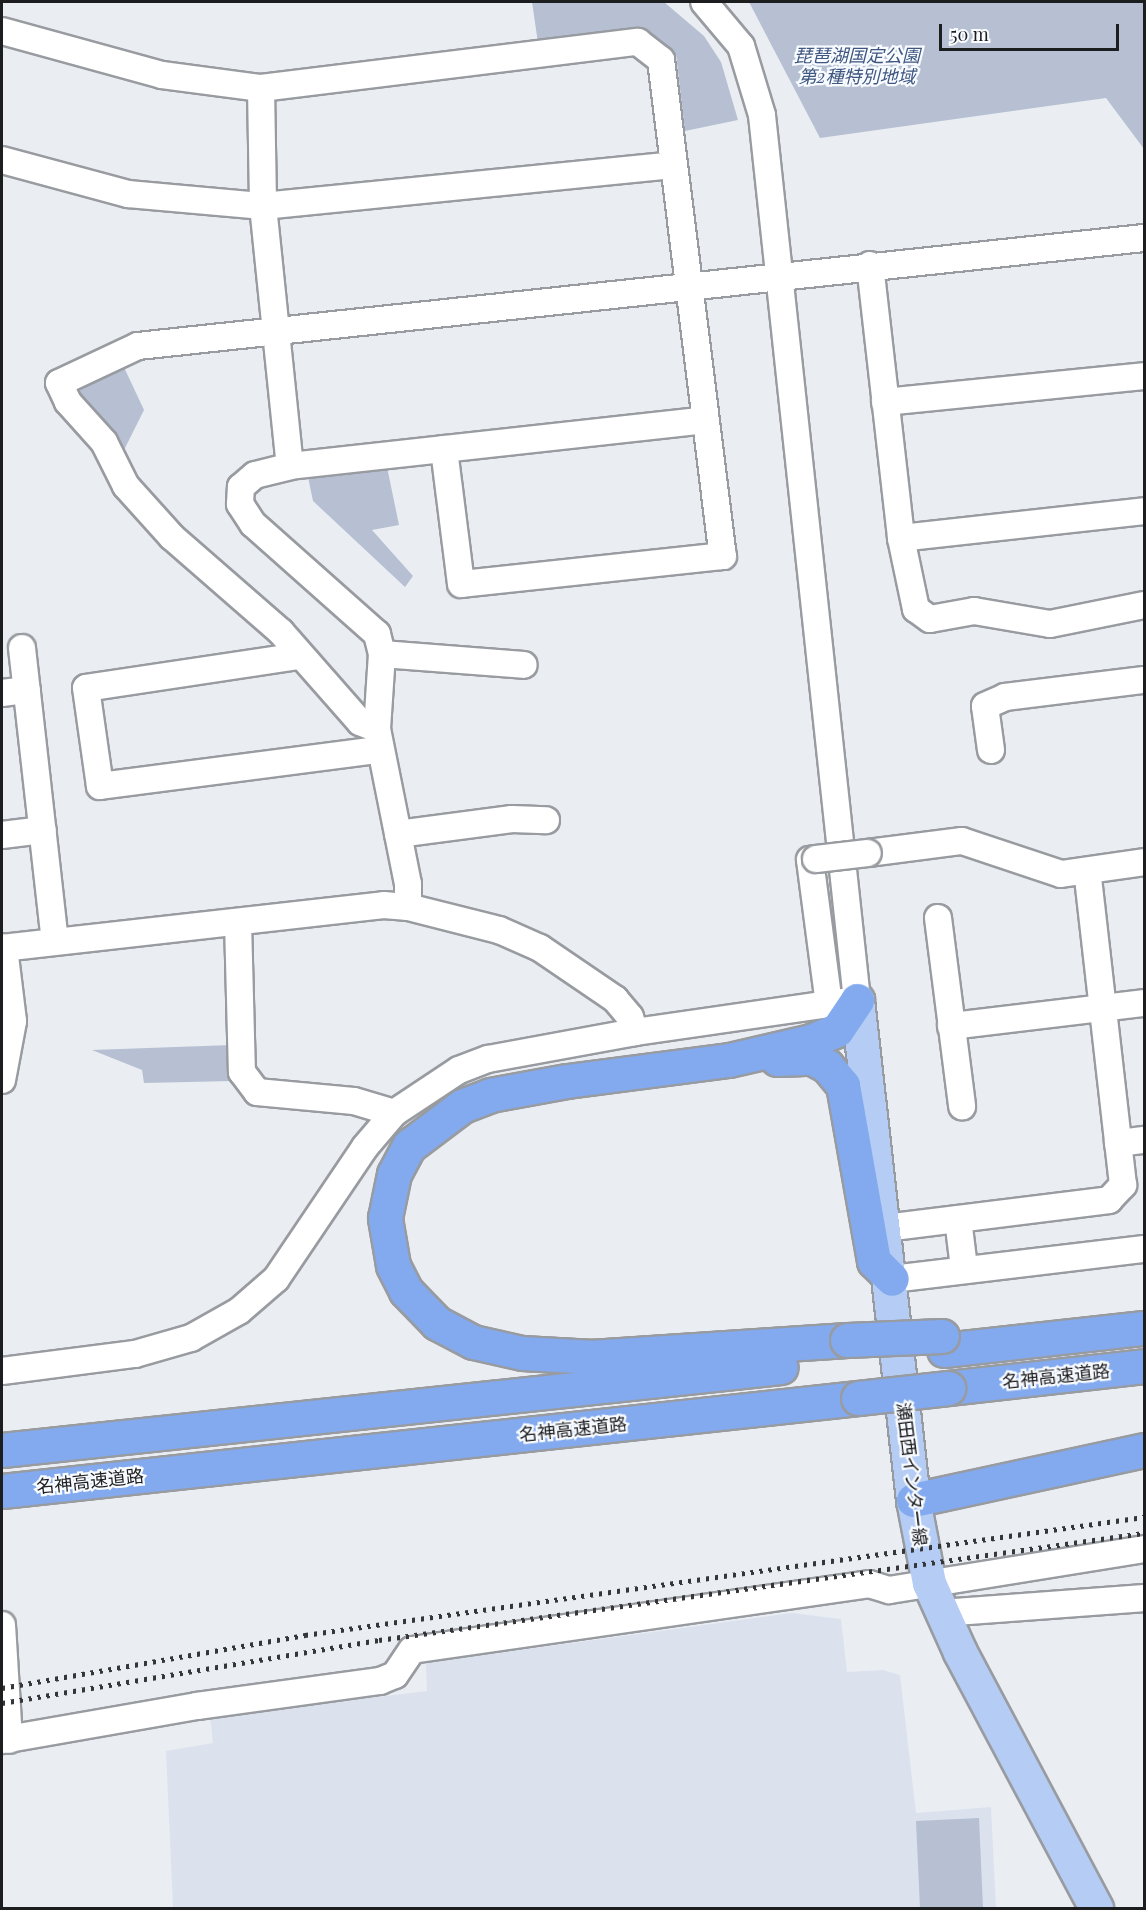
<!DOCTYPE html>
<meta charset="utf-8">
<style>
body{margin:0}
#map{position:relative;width:1146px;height:1910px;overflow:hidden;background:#eaeef3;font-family:"Playfair Display","Noto Sans JP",serif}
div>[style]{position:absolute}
.built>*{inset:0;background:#dbe2ee}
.green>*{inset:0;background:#b6c0d2}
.roads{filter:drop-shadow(2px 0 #989ba0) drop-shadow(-2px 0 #989ba0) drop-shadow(0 2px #989ba0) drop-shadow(0 -2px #989ba0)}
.minor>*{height:26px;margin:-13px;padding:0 13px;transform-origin:13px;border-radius:13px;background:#fff}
.major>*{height:33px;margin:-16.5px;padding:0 16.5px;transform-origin:16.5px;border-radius:16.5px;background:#b5ccf5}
.highway>*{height:33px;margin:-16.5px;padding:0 16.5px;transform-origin:16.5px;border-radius:16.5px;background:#83aaee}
.rail>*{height:4.5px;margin-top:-2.25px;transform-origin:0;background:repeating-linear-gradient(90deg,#353638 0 3px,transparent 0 9px)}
.bridges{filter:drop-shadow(2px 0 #989ba0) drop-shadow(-2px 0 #989ba0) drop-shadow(0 2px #989ba0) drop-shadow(0 -2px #989ba0)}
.minor-bridge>*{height:26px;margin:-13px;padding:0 13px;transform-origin:13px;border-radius:13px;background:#fff}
.highway-bridge>*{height:33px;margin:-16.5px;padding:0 16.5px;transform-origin:16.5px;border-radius:16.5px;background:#83aaee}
span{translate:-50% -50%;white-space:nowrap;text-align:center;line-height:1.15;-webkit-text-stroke:4.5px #f8fbff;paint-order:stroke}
.park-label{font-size:18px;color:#3e5680;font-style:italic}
.street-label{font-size:18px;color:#1c1d1f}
.frame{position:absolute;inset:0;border:3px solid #1c1d1f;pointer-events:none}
.scale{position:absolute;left:939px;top:24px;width:180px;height:27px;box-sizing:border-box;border:3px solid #1c1d1f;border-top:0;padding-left:8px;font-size:18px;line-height:21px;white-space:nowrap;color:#1c1d1f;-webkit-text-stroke:4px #f8fbff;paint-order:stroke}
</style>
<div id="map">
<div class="built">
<i style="clip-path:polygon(792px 1613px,841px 1619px,847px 1672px,883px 1670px,900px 1675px,916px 1813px,991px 1807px,996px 1908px,173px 1908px,166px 1751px,213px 1743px,210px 1717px,427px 1691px,426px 1663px)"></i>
</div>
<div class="green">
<i style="clip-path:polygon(532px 2px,664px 2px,704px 36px,721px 62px,738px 120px,685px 131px,676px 55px,645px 29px,538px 43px)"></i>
<i style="clip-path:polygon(749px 2px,1144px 2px,1144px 149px,1106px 98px,820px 138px)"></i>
<i style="clip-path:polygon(122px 363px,144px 410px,123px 452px,70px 388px)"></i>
<i style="clip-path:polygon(387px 467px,399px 525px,372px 530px,413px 576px,405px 587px,313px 501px,308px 477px)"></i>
<i style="clip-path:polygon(232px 1045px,233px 1081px,144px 1083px,142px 1070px,92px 1050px)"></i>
<i style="clip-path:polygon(979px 1818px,983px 1908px,920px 1908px,916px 1821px)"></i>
</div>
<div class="roads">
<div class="minor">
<i style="left:2px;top:31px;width:166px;rotate:15.4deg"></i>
<i style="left:162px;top:75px;width:100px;rotate:7.5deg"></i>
<i style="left:261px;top:88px;width:380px;rotate:-7deg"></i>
<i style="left:638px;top:42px;width:29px;rotate:38deg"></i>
<i style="left:661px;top:60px;width:500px;rotate:82.9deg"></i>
<i style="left:723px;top:556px;width:263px;rotate:173.9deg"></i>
<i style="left:461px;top:584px;width:136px;rotate:-97.2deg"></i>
<i style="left:261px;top:88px;width:118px;rotate:89deg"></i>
<i style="left:263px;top:206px;width:261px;rotate:84.1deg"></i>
<i style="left:2px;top:160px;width:131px;rotate:15.1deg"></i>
<i style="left:128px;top:194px;width:136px;rotate:5.1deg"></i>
<i style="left:263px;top:206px;width:412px;rotate:-5.7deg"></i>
<i style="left:870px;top:265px;width:275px;rotate:83.5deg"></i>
<i style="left:901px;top:538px;width:73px;rotate:78.1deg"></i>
<i style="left:916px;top:609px;width:17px;rotate:36deg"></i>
<i style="left:930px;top:619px;width:45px;rotate:-10.3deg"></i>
<i style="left:974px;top:611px;width:77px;rotate:9.7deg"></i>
<i style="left:1050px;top:624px;width:96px;rotate:-11.4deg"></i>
<i style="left:885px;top:402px;width:260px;rotate:-5.7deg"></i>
<i style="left:901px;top:538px;width:244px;rotate:-6.3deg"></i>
<i style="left:22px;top:648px;width:295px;rotate:83.6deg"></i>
<i style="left:382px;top:654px;width:142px;rotate:4.4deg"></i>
<i style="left:299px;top:656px;width:215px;rotate:171.5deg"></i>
<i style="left:86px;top:688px;width:99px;rotate:81.9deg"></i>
<i style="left:100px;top:786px;width:281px;rotate:-7.4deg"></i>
<i style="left:2px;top:693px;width:25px;rotate:-7deg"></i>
<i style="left:377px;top:729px;width:75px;rotate:-86.2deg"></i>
<i style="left:382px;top:654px;width:21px;rotate:-104deg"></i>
<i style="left:377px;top:634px;width:166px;rotate:-138.4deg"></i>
<i style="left:253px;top:524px;width:24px;rotate:-123deg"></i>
<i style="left:240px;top:504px;width:17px;rotate:-87deg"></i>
<i style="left:241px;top:487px;width:18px;rotate:-41deg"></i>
<i style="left:255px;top:475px;width:36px;rotate:-14deg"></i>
<i style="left:290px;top:466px;width:417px;rotate:-6.3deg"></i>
<i style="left:991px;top:750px;width:44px;rotate:-97.8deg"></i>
<i style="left:985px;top:706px;width:22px;rotate:-24deg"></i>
<i style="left:1005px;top:697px;width:140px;rotate:-7deg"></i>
<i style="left:398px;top:834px;width:115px;rotate:-7.5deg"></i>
<i style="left:512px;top:819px;width:34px;rotate:2deg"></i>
<i style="left:2px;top:835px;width:41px;rotate:-7deg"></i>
<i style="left:868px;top:853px;width:95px;rotate:-7.3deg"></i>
<i style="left:962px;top:841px;width:104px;rotate:18.4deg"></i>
<i style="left:1061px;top:874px;width:84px;rotate:-8.2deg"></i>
<i style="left:816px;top:859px;width:6px;rotate:171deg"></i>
<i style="left:810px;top:860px;width:145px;rotate:82.5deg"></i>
<i style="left:408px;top:907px;width:23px;rotate:-90deg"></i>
<i style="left:408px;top:884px;width:158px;rotate:-101.3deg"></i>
<i style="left:377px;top:729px;width:18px;rotate:-158deg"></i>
<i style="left:360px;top:722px;width:120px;rotate:-131.3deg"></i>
<i style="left:281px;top:632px;width:145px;rotate:-138.9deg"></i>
<i style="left:172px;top:537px;width:69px;rotate:-132deg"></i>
<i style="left:126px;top:486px;width:49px;rotate:-116.6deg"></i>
<i style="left:104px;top:442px;width:54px;rotate:-132deg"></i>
<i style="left:68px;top:402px;width:21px;rotate:-115deg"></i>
<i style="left:59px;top:383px;width:87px;rotate:-25.1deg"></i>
<i style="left:138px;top:346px;width:1012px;rotate:-6.13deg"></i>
<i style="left:938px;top:918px;width:190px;rotate:82.7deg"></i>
<i style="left:238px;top:922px;width:150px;rotate:88.5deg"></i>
<i style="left:242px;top:1072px;width:25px;rotate:53deg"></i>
<i style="left:257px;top:1092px;width:97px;rotate:5.3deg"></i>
<i style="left:354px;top:1101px;width:42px;rotate:16.7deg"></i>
<i style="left:2px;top:948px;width:384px;rotate:-6.4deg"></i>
<i style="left:384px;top:905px;width:24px;rotate:5deg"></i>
<i style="left:408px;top:907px;width:94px;rotate:14.2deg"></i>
<i style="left:499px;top:930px;width:45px;rotate:23.7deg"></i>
<i style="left:540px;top:948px;width:91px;rotate:34.2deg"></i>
<i style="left:615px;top:999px;width:23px;rotate:50deg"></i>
<i style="left:630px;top:1017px;width:16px;rotate:72deg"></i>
<i style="left:951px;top:1026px;width:194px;rotate:-6.8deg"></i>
<i style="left:2px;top:1080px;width:60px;rotate:-79.4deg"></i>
<i style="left:13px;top:1021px;width:74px;rotate:-97deg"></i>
<i style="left:1118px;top:1143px;width:26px;rotate:-7deg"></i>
<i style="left:958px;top:1219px;width:49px;rotate:83deg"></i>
<i style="left:885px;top:1228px;width:226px;rotate:-7.1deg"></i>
<i style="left:1109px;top:1200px;width:21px;rotate:-47deg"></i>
<i style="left:1123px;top:1185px;width:316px;rotate:-96.5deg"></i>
<i style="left:892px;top:1279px;width:254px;rotate:-6.8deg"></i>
<i style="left:2px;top:1371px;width:134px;rotate:-7.3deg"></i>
<i style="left:135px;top:1354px;width:58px;rotate:-15.9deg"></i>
<i style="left:191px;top:1338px;width:55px;rotate:-29.4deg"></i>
<i style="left:239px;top:1311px;width:49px;rotate:-40.9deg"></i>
<i style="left:276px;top:1279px;width:159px;rotate:-56deg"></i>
<i style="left:365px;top:1147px;width:45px;rotate:-49.5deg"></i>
<i style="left:394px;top:1113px;width:78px;rotate:-33.5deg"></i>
<i style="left:459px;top:1070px;width:31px;rotate:-21deg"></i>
<i style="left:488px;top:1059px;width:149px;rotate:-10.4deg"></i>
<i style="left:635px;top:1032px;width:224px;rotate:-8.2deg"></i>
<i style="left:857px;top:1000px;width:890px;rotate:-96.13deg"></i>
<i style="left:762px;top:115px;width:72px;rotate:-106.9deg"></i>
<i style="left:741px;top:46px;width:57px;rotate:-130.1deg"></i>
<i style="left:941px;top:1613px;width:204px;rotate:-4.2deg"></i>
<i style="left:2px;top:1625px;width:115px;rotate:86.5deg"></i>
<i style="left:2px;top:1740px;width:198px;rotate:-9.9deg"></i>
<i style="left:197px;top:1706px;width:185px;rotate:-7.8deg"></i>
<i style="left:380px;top:1681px;width:16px;rotate:-22deg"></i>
<i style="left:395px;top:1675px;width:30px;rotate:-56deg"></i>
<i style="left:412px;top:1650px;width:462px;rotate:-8.2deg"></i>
<i style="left:869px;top:1584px;width:21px;rotate:17deg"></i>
<i style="left:889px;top:1590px;width:258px;rotate:-9.1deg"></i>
</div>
<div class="major">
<i style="left:857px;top:1000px;width:503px;rotate:83.61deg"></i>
<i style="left:913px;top:1500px;width:85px;rotate:79.1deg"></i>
<i style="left:929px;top:1583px;width:76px;rotate:65.8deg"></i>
<i style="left:960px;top:1652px;width:290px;rotate:62deg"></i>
</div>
<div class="highway">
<i style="left:777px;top:1059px;width:35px;rotate:-2deg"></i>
<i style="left:812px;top:1058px;width:17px;rotate:28deg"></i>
<i style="left:827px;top:1066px;width:25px;rotate:50deg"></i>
<i style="left:843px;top:1085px;width:179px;rotate:80deg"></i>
<i style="left:874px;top:1261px;width:25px;rotate:45deg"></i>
<i style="left:847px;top:1340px;width:254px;rotate:176.2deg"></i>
<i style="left:594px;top:1357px;width:72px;rotate:-176.8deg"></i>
<i style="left:522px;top:1353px;width:50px;rotate:-167.3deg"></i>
<i style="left:473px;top:1342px;width:41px;rotate:-152.2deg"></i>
<i style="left:437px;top:1323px;width:45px;rotate:-134.1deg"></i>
<i style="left:406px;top:1291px;width:29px;rotate:-117deg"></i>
<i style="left:393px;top:1265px;width:48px;rotate:-99.7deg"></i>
<i style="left:385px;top:1218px;width:45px;rotate:-78.4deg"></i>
<i style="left:394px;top:1174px;width:32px;rotate:-62deg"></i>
<i style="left:409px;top:1146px;width:66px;rotate:-37deg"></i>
<i style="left:462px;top:1106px;width:30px;rotate:-21deg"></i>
<i style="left:490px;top:1095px;width:78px;rotate:-10.3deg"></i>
<i style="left:567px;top:1081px;width:163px;rotate:-7.4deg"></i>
<i style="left:729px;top:1060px;width:84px;rotate:-13deg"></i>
<i style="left:811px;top:1041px;width:28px;rotate:-23deg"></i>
<i style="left:837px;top:1030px;width:36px;rotate:-56deg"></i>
<i style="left:944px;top:1350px;width:201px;rotate:-6.3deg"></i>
<i style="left:948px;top:1388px;width:197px;rotate:-6.4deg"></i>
<i style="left:2px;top:1450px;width:783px;rotate:-6.08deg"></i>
<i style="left:2px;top:1491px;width:861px;rotate:-6.2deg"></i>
<i style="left:913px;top:1500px;width:236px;rotate:-12.2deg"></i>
</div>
</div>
<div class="rail">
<i style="left:2px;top:1688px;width:308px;rotate:-9.9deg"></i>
<i style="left:305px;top:1635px;width:847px;rotate:-8.01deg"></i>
<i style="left:2px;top:1703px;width:382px;rotate:-9.5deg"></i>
<i style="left:379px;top:1640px;width:772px;rotate:-7.96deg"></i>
</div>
<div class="bridges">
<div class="minor-bridge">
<i style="left:816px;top:859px;width:52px;rotate:-6.6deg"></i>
</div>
<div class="highway-bridge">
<i style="left:847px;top:1340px;width:95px;rotate:-2.4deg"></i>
<i style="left:858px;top:1398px;width:91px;rotate:-6.3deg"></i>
</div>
</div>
<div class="park-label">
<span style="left:857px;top:66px">琵琶湖国定公園<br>第2種特別地域</span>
</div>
<div class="street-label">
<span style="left:1056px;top:1376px;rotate:-6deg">名神高速道路</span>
<span style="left:573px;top:1429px;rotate:-6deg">名神高速道路</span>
<span style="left:912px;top:1474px;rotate:83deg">瀬田西インター線</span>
<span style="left:90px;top:1481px;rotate:-6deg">名神高速道路</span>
</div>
<div class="frame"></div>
<div class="scale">50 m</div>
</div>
